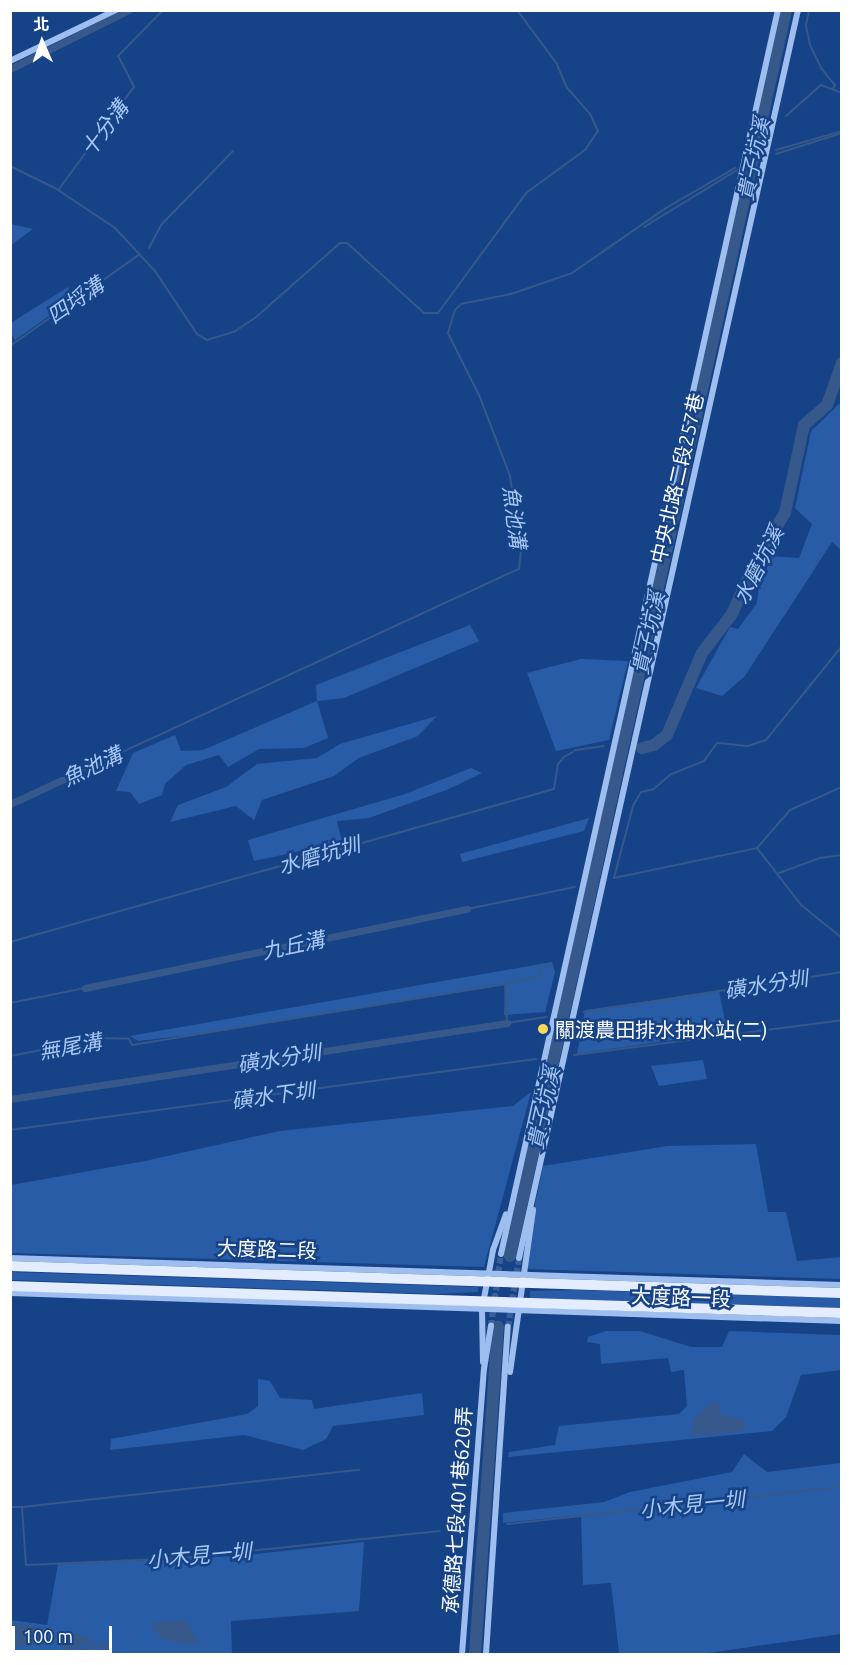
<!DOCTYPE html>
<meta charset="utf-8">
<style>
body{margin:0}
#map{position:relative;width:852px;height:1665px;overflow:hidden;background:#164387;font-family:Ubuntu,"Noto Sans TC",sans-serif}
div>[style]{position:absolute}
.green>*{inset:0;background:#295ca6}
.water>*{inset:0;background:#36588a}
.stream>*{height:2px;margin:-1px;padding:0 1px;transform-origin:1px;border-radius:1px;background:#36588a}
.canal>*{height:7px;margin:-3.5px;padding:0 3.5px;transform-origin:3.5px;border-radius:3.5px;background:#36588a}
.river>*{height:12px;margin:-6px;padding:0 6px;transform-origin:6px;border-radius:6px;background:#36588a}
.minor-tunnel>*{height:6px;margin-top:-3px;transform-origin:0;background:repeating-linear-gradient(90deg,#395f99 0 6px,transparent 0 9px)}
.minor>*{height:6px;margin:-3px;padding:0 3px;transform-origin:3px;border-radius:3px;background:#9dbeee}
.primary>*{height:10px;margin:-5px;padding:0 5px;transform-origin:5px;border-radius:5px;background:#e4edff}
.dots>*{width:16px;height:16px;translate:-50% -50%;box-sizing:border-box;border:3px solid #164387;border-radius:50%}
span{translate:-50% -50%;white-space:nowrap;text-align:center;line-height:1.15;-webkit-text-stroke:5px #164387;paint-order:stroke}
.street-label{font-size:20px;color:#fff}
.poi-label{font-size:20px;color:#fff}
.left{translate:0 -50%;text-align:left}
.water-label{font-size:21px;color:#a8c8f5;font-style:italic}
.frame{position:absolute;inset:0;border:12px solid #fff;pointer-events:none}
.north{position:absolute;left:12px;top:12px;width:60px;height:60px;-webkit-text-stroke:4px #164387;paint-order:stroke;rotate:358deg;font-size:16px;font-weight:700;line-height:24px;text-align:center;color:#fff}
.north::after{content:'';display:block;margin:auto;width:21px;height:27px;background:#fff;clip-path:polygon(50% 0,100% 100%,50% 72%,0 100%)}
.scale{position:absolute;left:12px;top:1626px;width:100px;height:27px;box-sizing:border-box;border:3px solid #fff;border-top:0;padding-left:8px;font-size:18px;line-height:21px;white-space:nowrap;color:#fff;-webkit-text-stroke:4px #164387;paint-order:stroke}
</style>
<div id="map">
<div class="green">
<i style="clip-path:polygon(11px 224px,33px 229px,11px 245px)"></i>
<i style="clip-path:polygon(68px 287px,72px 300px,15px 340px,11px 334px,11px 323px)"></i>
<i style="clip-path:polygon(841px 402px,841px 550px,832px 542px,745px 676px,722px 696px,696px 688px,730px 627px,738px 629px,757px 603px,761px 567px,769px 556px,799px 558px,812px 524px,795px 508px,811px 431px)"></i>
<i style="clip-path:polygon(470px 625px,479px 641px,344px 698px,317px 701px,328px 738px,304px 748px,259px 749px,228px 767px,219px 755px,186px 765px,165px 784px,162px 795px,139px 804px,130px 792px,116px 791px,133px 753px,175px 735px,181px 751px,203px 750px,317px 701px,316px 685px)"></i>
<i style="clip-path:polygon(581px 659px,628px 661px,609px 740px,556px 751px,527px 673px)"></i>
<i style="clip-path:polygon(437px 716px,418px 736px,359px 758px,334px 776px,262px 800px,254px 820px,236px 806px,170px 822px,178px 805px,226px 787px,257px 764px,317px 758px,340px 744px)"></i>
<i style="clip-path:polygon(471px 768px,482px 773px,449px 789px,369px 818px,337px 821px,342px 842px,254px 861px,248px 840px,405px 794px)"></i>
<i style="clip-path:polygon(589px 818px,584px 831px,462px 862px,460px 854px)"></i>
<i style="clip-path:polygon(552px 962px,555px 972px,545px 1012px,504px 1015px,505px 985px,197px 1034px,138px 1041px,130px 1036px)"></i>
<i style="clip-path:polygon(719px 991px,727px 1032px,577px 1054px,585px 1010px)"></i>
<i style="clip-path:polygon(703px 1060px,707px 1079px,659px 1086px,651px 1066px)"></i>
<i style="clip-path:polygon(531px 1092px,484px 1267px,11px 1253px,11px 1185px,145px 1161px,280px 1131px,513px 1106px)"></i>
<i style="clip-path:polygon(756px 1144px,768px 1212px,786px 1212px,797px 1261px,842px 1257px,841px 1279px,527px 1269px,531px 1224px,543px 1166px,667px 1146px)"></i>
<i style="clip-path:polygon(11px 1272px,478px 1287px,478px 1292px,437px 1294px,11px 1280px)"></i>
<i style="clip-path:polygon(578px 1290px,841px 1298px,842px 1308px,530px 1298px,530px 1291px)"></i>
<i style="clip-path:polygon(606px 1331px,640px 1331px,691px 1347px,722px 1347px,729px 1331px,841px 1335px,841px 1370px,801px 1375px,786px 1417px,772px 1431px,508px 1457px,509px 1452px,555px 1445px,559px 1426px,679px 1414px,687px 1406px,684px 1370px,671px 1372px,668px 1358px,601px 1364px,600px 1344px,587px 1342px,588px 1337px)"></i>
<i style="clip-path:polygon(258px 1379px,270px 1381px,280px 1398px,312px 1400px,314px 1409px,422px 1393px,424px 1415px,333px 1426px,326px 1439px,303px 1450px,244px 1435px,110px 1450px,111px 1439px,247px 1414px,258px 1406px)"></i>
<i style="clip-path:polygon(744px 1454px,767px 1472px,841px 1463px,841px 1634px,701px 1654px,613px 1654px,619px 1653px,611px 1583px,583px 1585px,581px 1515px,503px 1523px,503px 1513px,604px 1502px,630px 1492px,732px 1472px)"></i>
<i style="clip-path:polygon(364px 1542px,359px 1611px,231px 1621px,232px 1654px,11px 1654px,11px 1620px,47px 1625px,58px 1564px,239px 1556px)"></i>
</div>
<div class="water">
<i style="clip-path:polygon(714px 1401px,721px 1408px,721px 1415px,743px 1419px,744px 1431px,691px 1436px,694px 1419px)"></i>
<i style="clip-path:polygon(186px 1620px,199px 1643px,186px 1644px,162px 1639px,149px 1623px)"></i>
<i style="clip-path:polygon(21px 1624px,42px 1627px,44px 1638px,39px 1640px,44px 1644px,11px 1647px,11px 1625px)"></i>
<i style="clip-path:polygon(58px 1629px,62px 1633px,91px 1636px,86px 1644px,68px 1651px,54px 1641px)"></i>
<i style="clip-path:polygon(92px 1638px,95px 1643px,109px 1643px,114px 1654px,105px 1654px,105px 1648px,94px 1645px,91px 1654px,84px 1654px)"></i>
</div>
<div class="stream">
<i style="left:809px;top:10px;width:16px;rotate:101deg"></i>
<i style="left:806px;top:26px;width:19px;rotate:78deg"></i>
<i style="left:810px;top:45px;width:25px;rotate:64deg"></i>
<i style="left:821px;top:68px;width:22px;rotate:51deg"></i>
<i style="left:835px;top:85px;width:4px;rotate:117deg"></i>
<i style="left:786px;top:116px;width:47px;rotate:-41.5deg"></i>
<i style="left:821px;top:85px;width:22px;rotate:21deg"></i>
<i style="left:776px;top:150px;width:69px;rotate:-16.1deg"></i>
<i style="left:776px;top:154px;width:69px;rotate:-17.7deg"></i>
<i style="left:10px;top:166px;width:50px;rotate:26.1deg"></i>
<i style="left:55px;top:188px;width:72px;rotate:33.7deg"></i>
<i style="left:115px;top:228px;width:59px;rotate:47.1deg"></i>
<i style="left:155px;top:271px;width:76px;rotate:56.3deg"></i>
<i style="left:197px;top:334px;width:12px;rotate:31deg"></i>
<i style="left:207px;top:340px;width:28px;rotate:-17deg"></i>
<i style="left:234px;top:332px;width:25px;rotate:-34deg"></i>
<i style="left:255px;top:318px;width:113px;rotate:-41.4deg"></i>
<i style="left:340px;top:243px;width:7px"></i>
<i style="left:347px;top:243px;width:104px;rotate:42.3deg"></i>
<i style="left:424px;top:313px;width:14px"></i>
<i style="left:438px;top:313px;width:149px;rotate:-53.7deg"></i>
<i style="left:526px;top:193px;width:73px;rotate:-36.1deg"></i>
<i style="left:585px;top:150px;width:23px;rotate:-56deg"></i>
<i style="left:598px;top:131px;width:19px;rotate:-115deg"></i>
<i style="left:590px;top:114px;width:35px;rotate:-131deg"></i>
<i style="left:567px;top:88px;width:26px;rotate:-113deg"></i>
<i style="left:557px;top:64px;width:67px;rotate:-126.5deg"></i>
<i style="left:59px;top:189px;width:127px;rotate:-53.7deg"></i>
<i style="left:134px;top:87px;width:35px;rotate:-117deg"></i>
<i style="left:118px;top:56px;width:64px;rotate:-45.6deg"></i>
<i style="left:644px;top:227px;width:109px;rotate:-31.5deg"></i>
<i style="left:149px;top:248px;width:26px;rotate:-62deg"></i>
<i style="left:161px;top:225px;width:103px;rotate:-45.8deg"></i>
<i style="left:10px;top:346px;width:159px;rotate:-35.3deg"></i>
<i style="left:842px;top:646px;width:121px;rotate:129deg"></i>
<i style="left:766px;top:740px;width:20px;rotate:162deg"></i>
<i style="left:747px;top:746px;width:30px;rotate:-174deg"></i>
<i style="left:717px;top:743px;width:22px;rotate:126deg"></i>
<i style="left:704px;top:761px;width:35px;rotate:158deg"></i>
<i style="left:671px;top:774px;width:23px;rotate:139deg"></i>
<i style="left:654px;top:789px;width:13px;rotate:167deg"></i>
<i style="left:641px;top:792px;width:16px;rotate:120deg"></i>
<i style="left:633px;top:806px;width:74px;rotate:104.8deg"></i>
<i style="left:614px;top:878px;width:146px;rotate:-11.8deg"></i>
<i style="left:757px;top:848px;width:50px;rotate:-49deg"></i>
<i style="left:790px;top:810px;width:57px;rotate:-23.9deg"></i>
<i style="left:79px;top:772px;width:485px;rotate:-24.8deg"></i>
<i style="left:519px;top:569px;width:19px;rotate:-84deg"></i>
<i style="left:521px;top:550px;width:75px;rotate:-98.5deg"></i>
<i style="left:510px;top:476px;width:87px;rotate:-110.9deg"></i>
<i style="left:479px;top:395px;width:69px;rotate:-116.6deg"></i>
<i style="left:448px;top:333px;width:24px;rotate:-73deg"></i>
<i style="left:455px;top:310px;width:8px;rotate:-45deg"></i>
<i style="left:461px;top:304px;width:51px;rotate:-11.3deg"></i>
<i style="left:511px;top:294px;width:65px;rotate:-19deg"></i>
<i style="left:572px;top:273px;width:114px;rotate:-34.7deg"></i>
<i style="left:666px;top:208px;width:80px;rotate:-30.1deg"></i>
<i style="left:757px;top:848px;width:72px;rotate:52.3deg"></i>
<i style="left:801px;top:905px;width:53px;rotate:38.8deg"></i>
<i style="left:779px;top:873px;width:44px;rotate:-20.1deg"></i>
<i style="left:820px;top:858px;width:22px;rotate:-8deg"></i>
<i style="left:467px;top:909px;width:110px;rotate:-11.5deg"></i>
<i style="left:10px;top:942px;width:565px;rotate:-15.71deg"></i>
<i style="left:554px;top:789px;width:25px;rotate:-81deg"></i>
<i style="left:558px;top:764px;width:9px;rotate:-49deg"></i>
<i style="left:564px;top:757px;width:14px;rotate:-30deg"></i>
<i style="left:576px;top:750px;width:28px;rotate:-8deg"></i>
<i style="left:505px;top:984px;width:39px;rotate:87deg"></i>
<i style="left:507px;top:1023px;width:40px;rotate:-8.5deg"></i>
<i style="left:10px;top:1003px;width:76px;rotate:-11.3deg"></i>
<i style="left:584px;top:1012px;width:261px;rotate:-8.8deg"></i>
<i style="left:574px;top:1055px;width:270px;rotate:-7.4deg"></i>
<i style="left:10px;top:1056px;width:96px;rotate:-10.8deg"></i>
<i style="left:104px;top:1038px;width:25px;rotate:2deg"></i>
<i style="left:129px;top:1039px;width:7px;rotate:63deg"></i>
<i style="left:132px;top:1045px;width:378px;rotate:-9.3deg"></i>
<i style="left:505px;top:984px;width:36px;rotate:-13deg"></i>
<i style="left:540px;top:976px;width:8px;rotate:-83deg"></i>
<i style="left:541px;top:968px;width:12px;rotate:-14deg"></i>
<i style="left:10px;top:1130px;width:531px;rotate:-7.69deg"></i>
<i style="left:10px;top:1507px;width:12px"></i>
<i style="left:22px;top:1507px;width:58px;rotate:86.1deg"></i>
<i style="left:26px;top:1565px;width:156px;rotate:-2.6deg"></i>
<i style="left:182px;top:1558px;width:259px;rotate:-6deg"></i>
<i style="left:22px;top:1507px;width:339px;rotate:-6.3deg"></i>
<i style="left:507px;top:1524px;width:337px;rotate:-6.3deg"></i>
</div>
<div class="canal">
<i style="left:10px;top:69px;width:133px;rotate:-26.4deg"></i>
<i style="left:10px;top:804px;width:76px;rotate:-24.9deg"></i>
<i style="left:85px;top:988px;width:390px;rotate:-11.7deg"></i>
<i style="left:10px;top:1099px;width:503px;rotate:-8.69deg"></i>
</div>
<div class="river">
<i style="left:642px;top:748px;width:12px;rotate:-14deg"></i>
<i style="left:654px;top:745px;width:16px;rotate:-38deg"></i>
<i style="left:667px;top:735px;width:89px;rotate:-66.9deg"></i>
<i style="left:702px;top:653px;width:49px;rotate:-52.4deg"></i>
<i style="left:732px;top:614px;width:64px;rotate:-65.9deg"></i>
<i style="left:758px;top:556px;width:51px;rotate:-57.9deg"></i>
<i style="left:785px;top:513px;width:90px;rotate:-77.8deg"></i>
<i style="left:804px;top:425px;width:30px;rotate:-41deg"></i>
<i style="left:827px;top:405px;width:45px;rotate:-70.3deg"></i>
<i style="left:510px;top:1256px;width:1276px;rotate:-77.51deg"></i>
<i style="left:475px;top:1654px;width:328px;rotate:-86deg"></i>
</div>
<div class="minor-tunnel">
<i style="left:491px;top:1326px;width:73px;rotate:-82.1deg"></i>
<i style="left:508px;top:1327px;width:70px;rotate:-80.9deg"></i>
</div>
<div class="minor">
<i style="left:10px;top:61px;width:118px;rotate:-25.7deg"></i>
<i style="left:501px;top:1254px;width:1274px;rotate:-77.45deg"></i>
<i style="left:10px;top:1258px;width:832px;rotate:1.86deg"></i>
<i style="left:519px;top:1258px;width:1279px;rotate:-77.4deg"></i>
<i style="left:10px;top:1293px;width:832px;rotate:1.93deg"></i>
<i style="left:483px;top:1362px;width:53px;rotate:-91.1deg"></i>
<i style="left:482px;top:1309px;width:60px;rotate:-79.4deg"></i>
<i style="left:493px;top:1250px;width:38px;rotate:-70deg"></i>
<i style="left:510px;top:1372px;width:164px;rotate:-81.9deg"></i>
<i style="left:462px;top:1654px;width:286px;rotate:-85.6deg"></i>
<i style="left:484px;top:1369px;width:44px;rotate:-80.8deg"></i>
<i style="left:486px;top:1654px;width:328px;rotate:-86.2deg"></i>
</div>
<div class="primary">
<i style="left:10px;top:1266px;width:832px;rotate:1.86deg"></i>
<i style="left:10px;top:1286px;width:832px;rotate:1.86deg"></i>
</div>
<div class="dots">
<i style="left:543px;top:1029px;background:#ffd65a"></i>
</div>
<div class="street-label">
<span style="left:677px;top:478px;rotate:-77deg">中央北路二段257巷</span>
<span style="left:267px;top:1249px;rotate:2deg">大度路二段</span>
<span style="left:681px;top:1297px;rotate:2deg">大度路一段</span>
<span style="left:457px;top:1510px;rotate:-86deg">承德路七段401巷620弄</span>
</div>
<div class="poi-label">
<span class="left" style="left:555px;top:1029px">關渡農田排水抽水站(二)</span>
</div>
<div class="water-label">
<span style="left:104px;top:128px;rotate:-53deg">十分溝</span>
<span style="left:753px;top:159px;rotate:-78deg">貴子坑溪</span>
<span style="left:75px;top:300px;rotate:-35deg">四埒溝</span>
<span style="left:515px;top:517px;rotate:83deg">魚池溝</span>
<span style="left:758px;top:565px;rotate:-63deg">水磨坑溪</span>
<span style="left:648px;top:633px;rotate:-78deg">貴子坑溪</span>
<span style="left:92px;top:766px;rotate:-25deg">魚池溝</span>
<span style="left:319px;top:855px;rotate:-16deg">水磨坑圳</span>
<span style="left:293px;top:945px;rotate:-12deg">九丘溝</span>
<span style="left:766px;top:984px;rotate:-9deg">磺水分圳</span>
<span style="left:70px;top:1046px;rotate:-10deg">無尾溝</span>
<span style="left:279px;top:1058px;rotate:-9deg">磺水分圳</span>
<span style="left:273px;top:1095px;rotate:-8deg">磺水下圳</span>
<span style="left:543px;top:1108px;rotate:-78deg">貴子坑溪</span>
<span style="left:692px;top:1504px;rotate:-6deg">小木見一圳</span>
<span style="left:199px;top:1555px;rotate:-5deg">小木見一圳</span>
</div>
<div class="frame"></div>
<div class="north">北</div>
<div class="scale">100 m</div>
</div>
